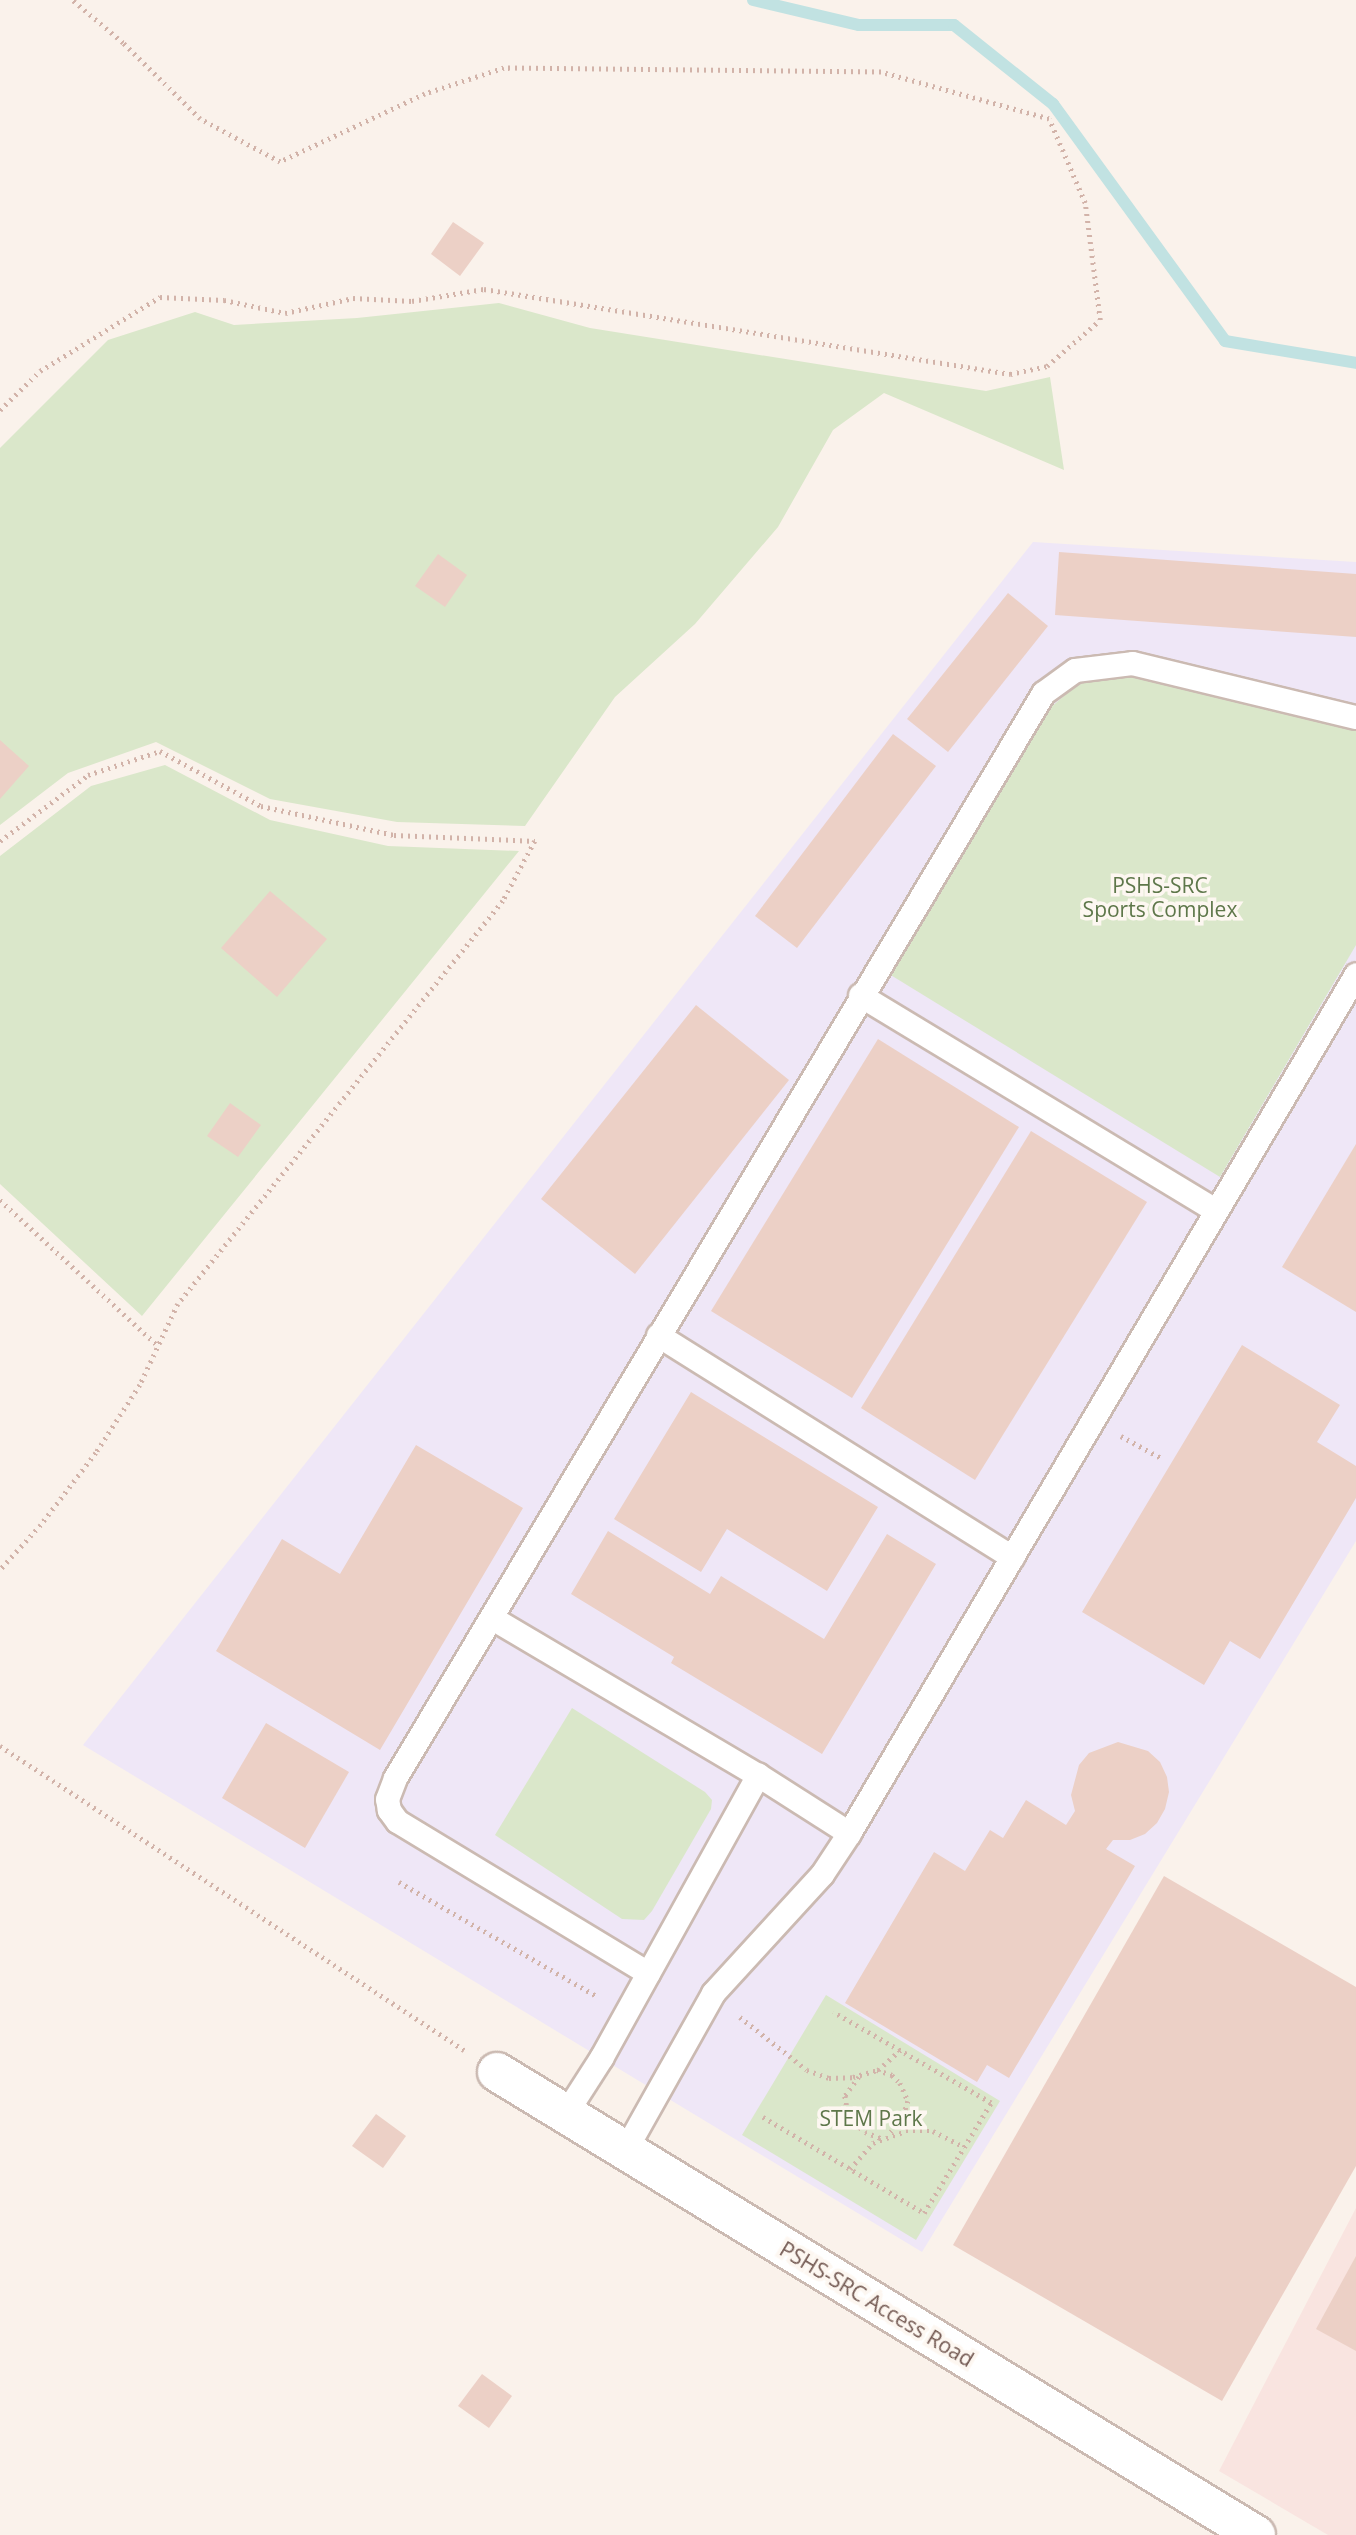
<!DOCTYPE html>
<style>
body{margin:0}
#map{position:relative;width:1356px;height:2535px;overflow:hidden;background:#faf2eb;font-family:"Open Sans",sans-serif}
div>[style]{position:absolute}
.commercial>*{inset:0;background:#f9e4e0}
.education>*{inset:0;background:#efe7f7}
.green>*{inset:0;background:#dae7ca}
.stream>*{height:12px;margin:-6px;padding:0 6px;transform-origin:6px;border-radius:6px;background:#c1e2e2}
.building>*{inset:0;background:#ecd0c6}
.path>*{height:4.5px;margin-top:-2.25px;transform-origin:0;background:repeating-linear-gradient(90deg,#d2b3a9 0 2px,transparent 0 7px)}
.roads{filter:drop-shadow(2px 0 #cbbab2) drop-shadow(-2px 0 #cbbab2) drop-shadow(0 2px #cbbab2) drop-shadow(0 -2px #cbbab2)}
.lane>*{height:23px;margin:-11.5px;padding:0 11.5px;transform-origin:11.5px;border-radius:11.5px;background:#fff}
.street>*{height:38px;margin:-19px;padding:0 19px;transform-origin:19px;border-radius:19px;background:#fff}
span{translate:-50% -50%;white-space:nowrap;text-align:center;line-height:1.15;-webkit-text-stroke:7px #fdf7f1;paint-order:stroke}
.park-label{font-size:21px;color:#5e774a}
.street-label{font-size:21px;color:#725851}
</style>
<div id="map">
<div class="commercial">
<i style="clip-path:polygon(1356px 2208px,1356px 2535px,1328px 2535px,1219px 2471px)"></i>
</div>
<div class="education">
<i style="clip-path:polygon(1033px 542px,1356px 562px,1356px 1541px,922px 2252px,83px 1745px)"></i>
</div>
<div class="green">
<i style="clip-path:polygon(499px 303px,590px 328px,986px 391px,1050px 377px,1064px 470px,884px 393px,833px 430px,778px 527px,695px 624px,615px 697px,525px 826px,397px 822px,270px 799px,156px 742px,68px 773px,0 825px,0 448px,108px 340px,195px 312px,234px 325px,357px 318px)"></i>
<i style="clip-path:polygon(1135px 675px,1356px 727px,1356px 945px,1220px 1177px,889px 974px,1042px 715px,1073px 688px,1085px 682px)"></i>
<i style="clip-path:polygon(165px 765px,270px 820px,388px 846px,519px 851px,142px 1316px,0 1184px,0 856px,91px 786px)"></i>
<i style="clip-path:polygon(572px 1708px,705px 1792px,712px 1800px,711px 1809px,652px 1911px,644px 1920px,622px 1919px,495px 1835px)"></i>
<i style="clip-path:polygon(826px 1995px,1000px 2101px,916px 2240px,742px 2135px)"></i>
</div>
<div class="stream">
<i style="left:753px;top:0;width:109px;rotate:13.3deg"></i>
<i style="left:859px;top:25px;width:95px"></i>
<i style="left:954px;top:25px;width:127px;rotate:38.6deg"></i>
<i style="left:1053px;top:104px;width:293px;rotate:54deg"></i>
<i style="left:1225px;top:341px;width:133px;rotate:9.5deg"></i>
</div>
<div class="building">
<i style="clip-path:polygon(453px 222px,484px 243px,460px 276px,431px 254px)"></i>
<i style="clip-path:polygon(1059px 552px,1356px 574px,1356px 637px,1055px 615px)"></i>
<i style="clip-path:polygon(438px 554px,467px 575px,445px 607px,415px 586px)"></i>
<i style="clip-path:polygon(1008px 593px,1048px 626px,948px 752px,907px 719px)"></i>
<i style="clip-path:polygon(893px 734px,936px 766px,797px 948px,755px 916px)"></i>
<i style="clip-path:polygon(0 740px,29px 766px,0 799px)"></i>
<i style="clip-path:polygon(270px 891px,327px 939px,277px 997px,221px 948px)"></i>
<i style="clip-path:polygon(696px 1005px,789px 1080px,635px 1274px,541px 1199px)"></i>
<i style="clip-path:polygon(878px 1039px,1019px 1127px,852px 1398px,711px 1311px)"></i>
<i style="clip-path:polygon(230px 1103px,261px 1125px,238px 1157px,207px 1136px)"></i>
<i style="clip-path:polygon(1031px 1131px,1147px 1202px,975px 1480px,861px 1408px)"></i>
<i style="clip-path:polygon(1356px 1144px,1356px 1312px,1282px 1267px)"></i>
<i style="clip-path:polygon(1242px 1345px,1340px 1405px,1317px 1442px,1356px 1466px,1356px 1498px,1260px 1659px,1230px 1641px,1204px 1685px,1082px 1612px)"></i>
<i style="clip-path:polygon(691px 1392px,878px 1507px,827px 1591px,727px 1529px,701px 1572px,614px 1519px)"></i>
<i style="clip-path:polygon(416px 1445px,523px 1508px,380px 1750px,216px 1651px,282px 1539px,340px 1574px)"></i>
<i style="clip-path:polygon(608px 1531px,710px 1594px,721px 1576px,824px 1639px,887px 1534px,936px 1564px,822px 1754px,671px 1663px,674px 1657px,571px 1594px)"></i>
<i style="clip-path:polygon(266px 1723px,349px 1772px,305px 1848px,222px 1798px)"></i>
<i style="clip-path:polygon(1118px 1742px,1148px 1751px,1160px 1762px,1167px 1777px,1169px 1792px,1165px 1809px,1157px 1823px,1145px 1834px,1130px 1840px,1113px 1840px,1106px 1849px,1135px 1866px,1009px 2078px,987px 2065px,977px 2082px,845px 2003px,934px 1852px,965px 1871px,990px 1830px,1003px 1838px,1026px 1800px,1066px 1825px,1075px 1811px,1071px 1795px,1079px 1765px,1089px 1753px)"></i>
<i style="clip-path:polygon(1164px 1876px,1356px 1987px,1356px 2166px,1222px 2401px,953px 2245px)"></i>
<i style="clip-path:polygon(376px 2114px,406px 2136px,383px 2168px,352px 2146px)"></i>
<i style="clip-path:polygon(1356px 2256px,1356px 2351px,1316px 2329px)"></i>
<i style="clip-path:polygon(482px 2374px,512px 2396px,489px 2428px,458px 2406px)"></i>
</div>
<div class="path">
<i style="left:0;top:410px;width:56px;rotate:-44.3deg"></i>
<i style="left:40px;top:371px;width:141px;rotate:-31.7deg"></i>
<i style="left:160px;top:297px;width:64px;rotate:2.7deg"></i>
<i style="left:224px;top:300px;width:62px;rotate:12deg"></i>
<i style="left:285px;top:313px;width:70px;rotate:-12.4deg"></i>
<i style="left:353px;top:298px;width:59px;rotate:2.9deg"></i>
<i style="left:412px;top:301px;width:73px;rotate:-9.5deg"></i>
<i style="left:484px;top:289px;width:533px;rotate:9.18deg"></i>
<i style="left:1010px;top:374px;width:38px;rotate:-12deg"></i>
<i style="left:1047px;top:366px;width:70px;rotate:-41deg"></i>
<i style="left:1100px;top:320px;width:118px;rotate:-97.3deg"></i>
<i style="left:1085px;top:203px;width:91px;rotate:-113.2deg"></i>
<i style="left:1049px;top:119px;width:174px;rotate:-164.4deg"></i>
<i style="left:881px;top:72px;width:377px;rotate:-179.4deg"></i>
<i style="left:504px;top:68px;width:83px;rotate:161.8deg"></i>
<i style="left:425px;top:94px;width:160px;rotate:154.9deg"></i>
<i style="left:280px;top:162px;width:91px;rotate:-151.7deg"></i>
<i style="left:200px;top:119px;width:108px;rotate:-135.4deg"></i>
<i style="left:123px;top:43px;width:67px;rotate:-139.9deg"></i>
<i style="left:0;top:841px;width:110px;rotate:-36.9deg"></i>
<i style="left:88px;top:775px;width:76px;rotate:-18.4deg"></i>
<i style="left:160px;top:751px;width:115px;rotate:28.6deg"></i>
<i style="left:261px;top:806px;width:136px;rotate:12.3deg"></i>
<i style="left:394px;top:835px;width:141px;rotate:2.4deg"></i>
<i style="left:535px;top:841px;width:68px;rotate:118.1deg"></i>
<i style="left:503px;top:901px;width:518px;rotate:128.88deg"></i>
<i style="left:178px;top:1304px;width:89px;rotate:115.1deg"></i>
<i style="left:140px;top:1385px;width:81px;rotate:122.9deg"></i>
<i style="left:96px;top:1453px;width:91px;rotate:127.4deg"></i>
<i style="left:41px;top:1525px;width:61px;rotate:132.3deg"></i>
<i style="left:0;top:1200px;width:215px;rotate:42.7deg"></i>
<i style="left:1121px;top:1436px;width:48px;rotate:28.7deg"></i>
<i style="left:0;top:1746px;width:555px;rotate:33.23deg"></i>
<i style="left:399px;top:1882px;width:230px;rotate:30deg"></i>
<i style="left:740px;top:2017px;width:85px;rotate:38.3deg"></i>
<i style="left:807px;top:2070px;width:23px;rotate:20deg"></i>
<i style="left:829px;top:2078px;width:24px;rotate:-2deg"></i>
<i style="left:853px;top:2077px;width:26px;rotate:-16deg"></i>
<i style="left:878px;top:2070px;width:30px;rotate:-42deg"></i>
<i style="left:877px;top:2070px;width:16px;rotate:18deg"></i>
<i style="left:892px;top:2075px;width:11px;rotate:45deg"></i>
<i style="left:900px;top:2083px;width:20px;rotate:66deg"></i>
<i style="left:908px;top:2101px;width:21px;rotate:107deg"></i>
<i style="left:902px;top:2121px;width:17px;rotate:135deg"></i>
<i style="left:859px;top:2077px;width:24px;rotate:126deg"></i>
<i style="left:845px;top:2096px;width:22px;rotate:80deg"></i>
<i style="left:849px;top:2118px;width:21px;rotate:41deg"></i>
<i style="left:865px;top:2132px;width:17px;rotate:21deg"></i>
<i style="left:763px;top:2117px;width:187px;rotate:30.8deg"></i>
<i style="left:924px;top:2213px;width:129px;rotate:-58.7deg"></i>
<i style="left:991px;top:2103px;width:182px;rotate:-150.1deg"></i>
<i style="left:850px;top:2169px;width:35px;rotate:-49deg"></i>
<i style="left:873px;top:2143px;width:35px;rotate:-20deg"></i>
<i style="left:906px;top:2131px;width:27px"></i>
<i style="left:933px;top:2131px;width:35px;rotate:27deg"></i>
</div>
<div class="roads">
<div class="lane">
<i style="left:860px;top:995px;width:416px;rotate:31.2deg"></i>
<i style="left:658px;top:1335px;width:418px;rotate:32.1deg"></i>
<i style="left:492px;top:1618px;width:309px;rotate:30.6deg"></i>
<i style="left:758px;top:1775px;width:108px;rotate:32.5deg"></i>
<i style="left:648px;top:1973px;width:293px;rotate:-148.8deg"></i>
<i style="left:397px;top:1821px;width:14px;rotate:-126deg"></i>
<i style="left:389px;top:1810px;width:11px;rotate:-100deg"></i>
<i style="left:387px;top:1799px;width:22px;rotate:-69deg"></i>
<i style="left:395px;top:1778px;width:1264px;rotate:-59.15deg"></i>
<i style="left:1043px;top:693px;width:39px;rotate:-36deg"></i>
<i style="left:1075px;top:670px;width:57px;rotate:-7deg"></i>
<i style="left:1132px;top:663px;width:230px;rotate:13.6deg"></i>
<i style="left:565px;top:2114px;width:67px;rotate:-57.3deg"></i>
<i style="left:601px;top:2058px;width:324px;rotate:-61deg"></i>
<i style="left:625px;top:2150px;width:180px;rotate:-60.7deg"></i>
<i style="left:713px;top:1993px;width:161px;rotate:-47.5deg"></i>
<i style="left:822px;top:1874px;width:49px;rotate:-56.6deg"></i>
<i style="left:849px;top:1833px;width:997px;rotate:-59.45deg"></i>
</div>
<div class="street">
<i style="left:497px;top:2072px;width:889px;rotate:31.38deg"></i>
</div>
</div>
<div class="park-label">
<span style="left:1160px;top:897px">PSHS-SRC<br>Sports Complex</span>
<span style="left:871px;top:2118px">STEM Park</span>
</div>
<div class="street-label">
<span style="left:877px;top:2304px;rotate:31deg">PSHS-SRC Access Road</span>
</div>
</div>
